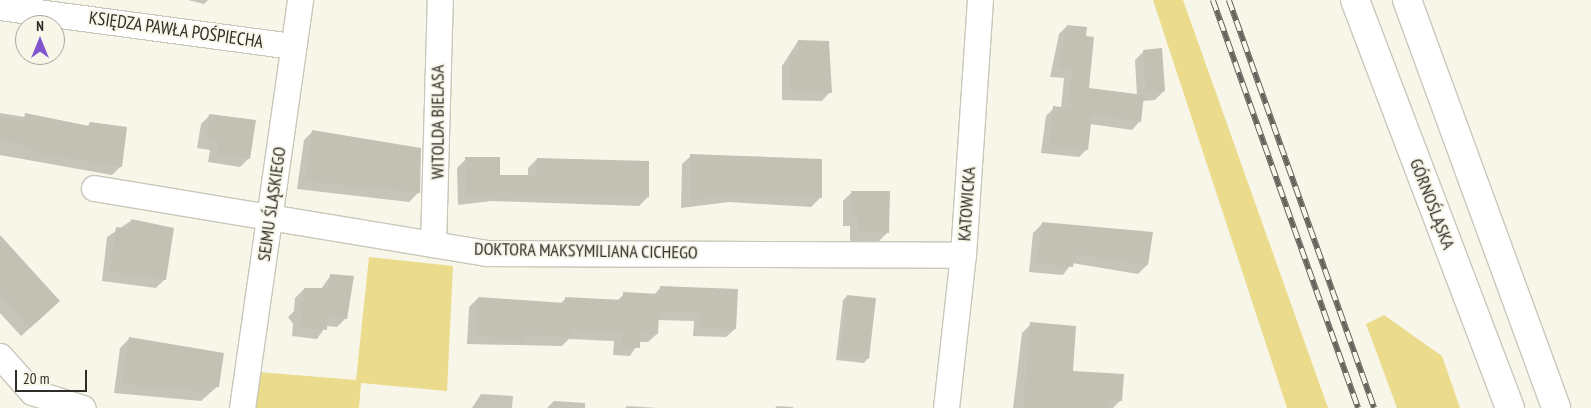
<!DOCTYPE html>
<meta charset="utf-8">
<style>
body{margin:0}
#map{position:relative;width:1591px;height:408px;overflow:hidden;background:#f8f6e9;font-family:"PT Sans Narrow",sans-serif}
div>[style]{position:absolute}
.green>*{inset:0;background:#ebdb8c}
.shadow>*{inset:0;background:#0003}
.building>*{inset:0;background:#c3c1b4}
.roads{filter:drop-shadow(1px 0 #c9c7ba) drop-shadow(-1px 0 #c9c7ba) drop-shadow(0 1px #c9c7ba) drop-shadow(0 -1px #c9c7ba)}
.minor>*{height:25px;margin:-12.5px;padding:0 12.5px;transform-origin:12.5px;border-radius:12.5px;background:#fff}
.major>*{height:28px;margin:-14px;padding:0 14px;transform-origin:14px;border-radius:14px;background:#fff}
.rail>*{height:5.5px;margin-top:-2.75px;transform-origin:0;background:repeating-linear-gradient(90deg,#f8f6e9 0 11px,#65645d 0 22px);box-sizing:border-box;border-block:1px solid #65645d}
span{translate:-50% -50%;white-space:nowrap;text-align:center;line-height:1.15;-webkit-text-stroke:4px #f8f6e9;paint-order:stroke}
.street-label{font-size:18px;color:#2e2d28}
.north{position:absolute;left:15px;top:15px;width:50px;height:50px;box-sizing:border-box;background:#f8f6e9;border:1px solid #a7a69c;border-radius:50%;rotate:0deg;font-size:14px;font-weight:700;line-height:20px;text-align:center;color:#2e2d28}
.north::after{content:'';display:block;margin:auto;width:18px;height:22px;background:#8255ce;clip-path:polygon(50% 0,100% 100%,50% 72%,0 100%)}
.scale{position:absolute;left:15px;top:370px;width:72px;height:22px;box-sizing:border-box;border:2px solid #2e2d28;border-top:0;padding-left:6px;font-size:15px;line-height:18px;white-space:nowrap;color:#2e2d28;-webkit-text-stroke:4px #f8f6e9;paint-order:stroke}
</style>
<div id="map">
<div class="green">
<i style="clip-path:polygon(1153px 0,1183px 0,1328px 408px,1287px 408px)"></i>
<i style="clip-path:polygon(369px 257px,453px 266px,447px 391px,361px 383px,359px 408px,253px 408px,258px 372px,356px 380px)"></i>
<i style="clip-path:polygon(1384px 315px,1442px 356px,1460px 408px,1397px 408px,1366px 324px)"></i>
</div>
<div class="shadow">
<i style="clip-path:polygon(188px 0,208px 0,204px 4px)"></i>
<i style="clip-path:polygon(1067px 26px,1085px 37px,1087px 89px,1137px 96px,1135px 60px,1144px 51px,1164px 91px,1155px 100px,1142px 101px,1140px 121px,1132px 130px,1090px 124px,1087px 149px,1079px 157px,1041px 153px,1046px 116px,1054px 108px,1061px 108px,1064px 78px,1050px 77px,1059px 34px)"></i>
<i style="clip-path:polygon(798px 41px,830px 92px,822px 101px,782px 100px,782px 66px)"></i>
<i style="clip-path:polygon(0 113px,87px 127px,90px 123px,121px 166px,112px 175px,0 155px)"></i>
<i style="clip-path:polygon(210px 115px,249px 158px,240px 167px,208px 162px,210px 150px,197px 148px,201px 124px)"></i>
<i style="clip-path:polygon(313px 131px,420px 149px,418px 193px,409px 202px,297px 189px,304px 140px)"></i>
<i style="clip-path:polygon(691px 156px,820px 198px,811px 207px,729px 202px,681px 208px,682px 164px)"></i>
<i style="clip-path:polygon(466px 159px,499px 176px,528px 176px,528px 168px,537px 159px,648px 197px,639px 206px,491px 201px,458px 205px,457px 168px)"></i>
<i style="clip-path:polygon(852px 192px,888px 232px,879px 241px,850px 241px,850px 226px,843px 226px,843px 201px)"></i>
<i style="clip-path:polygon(132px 220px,165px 279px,156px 288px,102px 281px,107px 237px)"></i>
<i style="clip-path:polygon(1042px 224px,1151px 233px,1147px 265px,1138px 274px,1072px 263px,1063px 275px,1029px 272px,1033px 233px)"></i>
<i style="clip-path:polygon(0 236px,50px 310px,21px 336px,0 313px)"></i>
<i style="clip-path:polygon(331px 275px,353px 277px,346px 318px,337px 327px,326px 326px,317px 339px,292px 336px,293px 324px,288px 317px,294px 311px,295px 298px,304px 289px,321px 289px)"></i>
<i style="clip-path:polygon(660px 288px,735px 329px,726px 337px,693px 336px,694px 321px,657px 320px,657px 334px,648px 342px,639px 342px,630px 356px,613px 355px,614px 341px,569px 339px,562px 346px,467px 344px,469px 307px,478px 298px,560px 304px,566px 298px,617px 301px,624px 294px,654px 295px)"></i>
<i style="clip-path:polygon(847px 296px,868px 358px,864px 363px,836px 360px,843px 300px)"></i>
<i style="clip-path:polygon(1031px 324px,1072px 372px,1121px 400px,1113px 408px,1013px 408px,1022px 333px)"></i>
<i style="clip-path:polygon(129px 339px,218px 386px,201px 401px,114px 393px,120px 348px)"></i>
<i style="clip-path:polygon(481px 394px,513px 396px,512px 408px,472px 408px)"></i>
<i style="clip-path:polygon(554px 401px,585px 403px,585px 408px,547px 408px)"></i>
<i style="clip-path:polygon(627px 406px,658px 408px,625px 408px)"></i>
<i style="clip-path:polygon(777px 406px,793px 407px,793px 408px,775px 408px)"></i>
</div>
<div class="building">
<i style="clip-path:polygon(1067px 25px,1087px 27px,1086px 36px,1094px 37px,1089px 88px,1144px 95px,1141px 122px,1092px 115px,1088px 150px,1049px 145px,1053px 106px,1068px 108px,1072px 70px,1058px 69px)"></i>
<i style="clip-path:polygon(798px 40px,829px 41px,832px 93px,790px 92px,790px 55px,797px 54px)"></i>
<i style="clip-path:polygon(1162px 48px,1165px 91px,1146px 93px,1143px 50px)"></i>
<i style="clip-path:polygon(25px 113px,89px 126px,90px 122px,127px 127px,122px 167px,34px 153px,19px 144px,0 140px,0 116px,24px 120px)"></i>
<i style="clip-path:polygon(209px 114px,256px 120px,250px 159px,217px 154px,218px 142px,206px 140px)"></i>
<i style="clip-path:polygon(312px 130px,421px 148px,420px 193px,305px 181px)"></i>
<i style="clip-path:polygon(690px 154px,822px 159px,822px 198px,739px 194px,690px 200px)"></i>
<i style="clip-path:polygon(465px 157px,500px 157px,500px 175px,536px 175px,537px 158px,649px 161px,649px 197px,501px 193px,466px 197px)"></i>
<i style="clip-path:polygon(851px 191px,890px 191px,889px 233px,858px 232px,858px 217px,851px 217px)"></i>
<i style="clip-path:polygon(131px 219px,174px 228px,166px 280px,110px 272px,116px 227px,130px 229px)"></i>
<i style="clip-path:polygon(1042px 222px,1153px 232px,1148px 265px,1075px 254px,1073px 267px,1037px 263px)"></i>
<i style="clip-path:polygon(0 235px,60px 301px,30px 328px,0 294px)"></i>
<i style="clip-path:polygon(330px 274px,354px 276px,347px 319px,328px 317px,327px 330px,301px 328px,302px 314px,296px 307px,303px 301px,304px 288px,329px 288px)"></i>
<i style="clip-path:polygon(660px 286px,738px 289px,736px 329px,701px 328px,702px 313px,659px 312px,658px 334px,640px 334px,640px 348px,621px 347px,622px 333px,573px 331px,572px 338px,524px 335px,524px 340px,475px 336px,478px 297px,565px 303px,565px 297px,623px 300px,623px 292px,660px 294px)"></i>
<i style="clip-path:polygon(847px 295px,876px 298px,869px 359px,840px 355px)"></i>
<i style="clip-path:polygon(1030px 322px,1076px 326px,1073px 371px,1124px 374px,1122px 401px,1108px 400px,1107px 408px,1023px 408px)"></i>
<i style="clip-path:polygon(129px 337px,224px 353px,219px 387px,212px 386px,211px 392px,122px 384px)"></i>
</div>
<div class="roads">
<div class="minor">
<i style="left:0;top:7px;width:296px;rotate:7.6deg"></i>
<i style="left:94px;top:188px;width:397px;rotate:9.4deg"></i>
<i style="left:486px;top:253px;width:477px;rotate:0.2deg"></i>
<i style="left:433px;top:244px;width:244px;rotate:-88.4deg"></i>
<i style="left:0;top:356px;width:48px;rotate:48.4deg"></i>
<i style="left:32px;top:392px;width:53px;rotate:17.4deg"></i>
<i style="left:242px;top:408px;width:412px;rotate:-81.9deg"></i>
<i style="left:946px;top:408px;width:154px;rotate:-83.7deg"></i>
<i style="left:963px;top:255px;width:256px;rotate:-86.2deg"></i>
</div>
<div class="major">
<i style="left:1355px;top:0;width:436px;rotate:69.2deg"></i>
<i style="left:1407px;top:0;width:434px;rotate:69.9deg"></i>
</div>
</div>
<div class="rail">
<i style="left:1213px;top:0;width:433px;rotate:70.4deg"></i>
<i style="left:1229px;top:0;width:433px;rotate:70.4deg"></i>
</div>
<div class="street-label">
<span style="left:176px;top:30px;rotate:8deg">KSIĘDZA PAWŁA POŚPIECHA</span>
<span style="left:438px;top:122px;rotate:-90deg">WITOLDA BIELASA</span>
<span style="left:272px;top:204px;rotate:-82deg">SEJMU ŚLĄSKIEGO</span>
<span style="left:967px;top:204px;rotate:-86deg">KATOWICKA</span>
<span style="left:1432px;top:204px;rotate:69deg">GÓRNOŚLĄSKA</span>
<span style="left:586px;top:251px;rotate:1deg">DOKTORA MAKSYMILIANA CICHEGO</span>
</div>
<div class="north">N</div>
<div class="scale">20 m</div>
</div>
